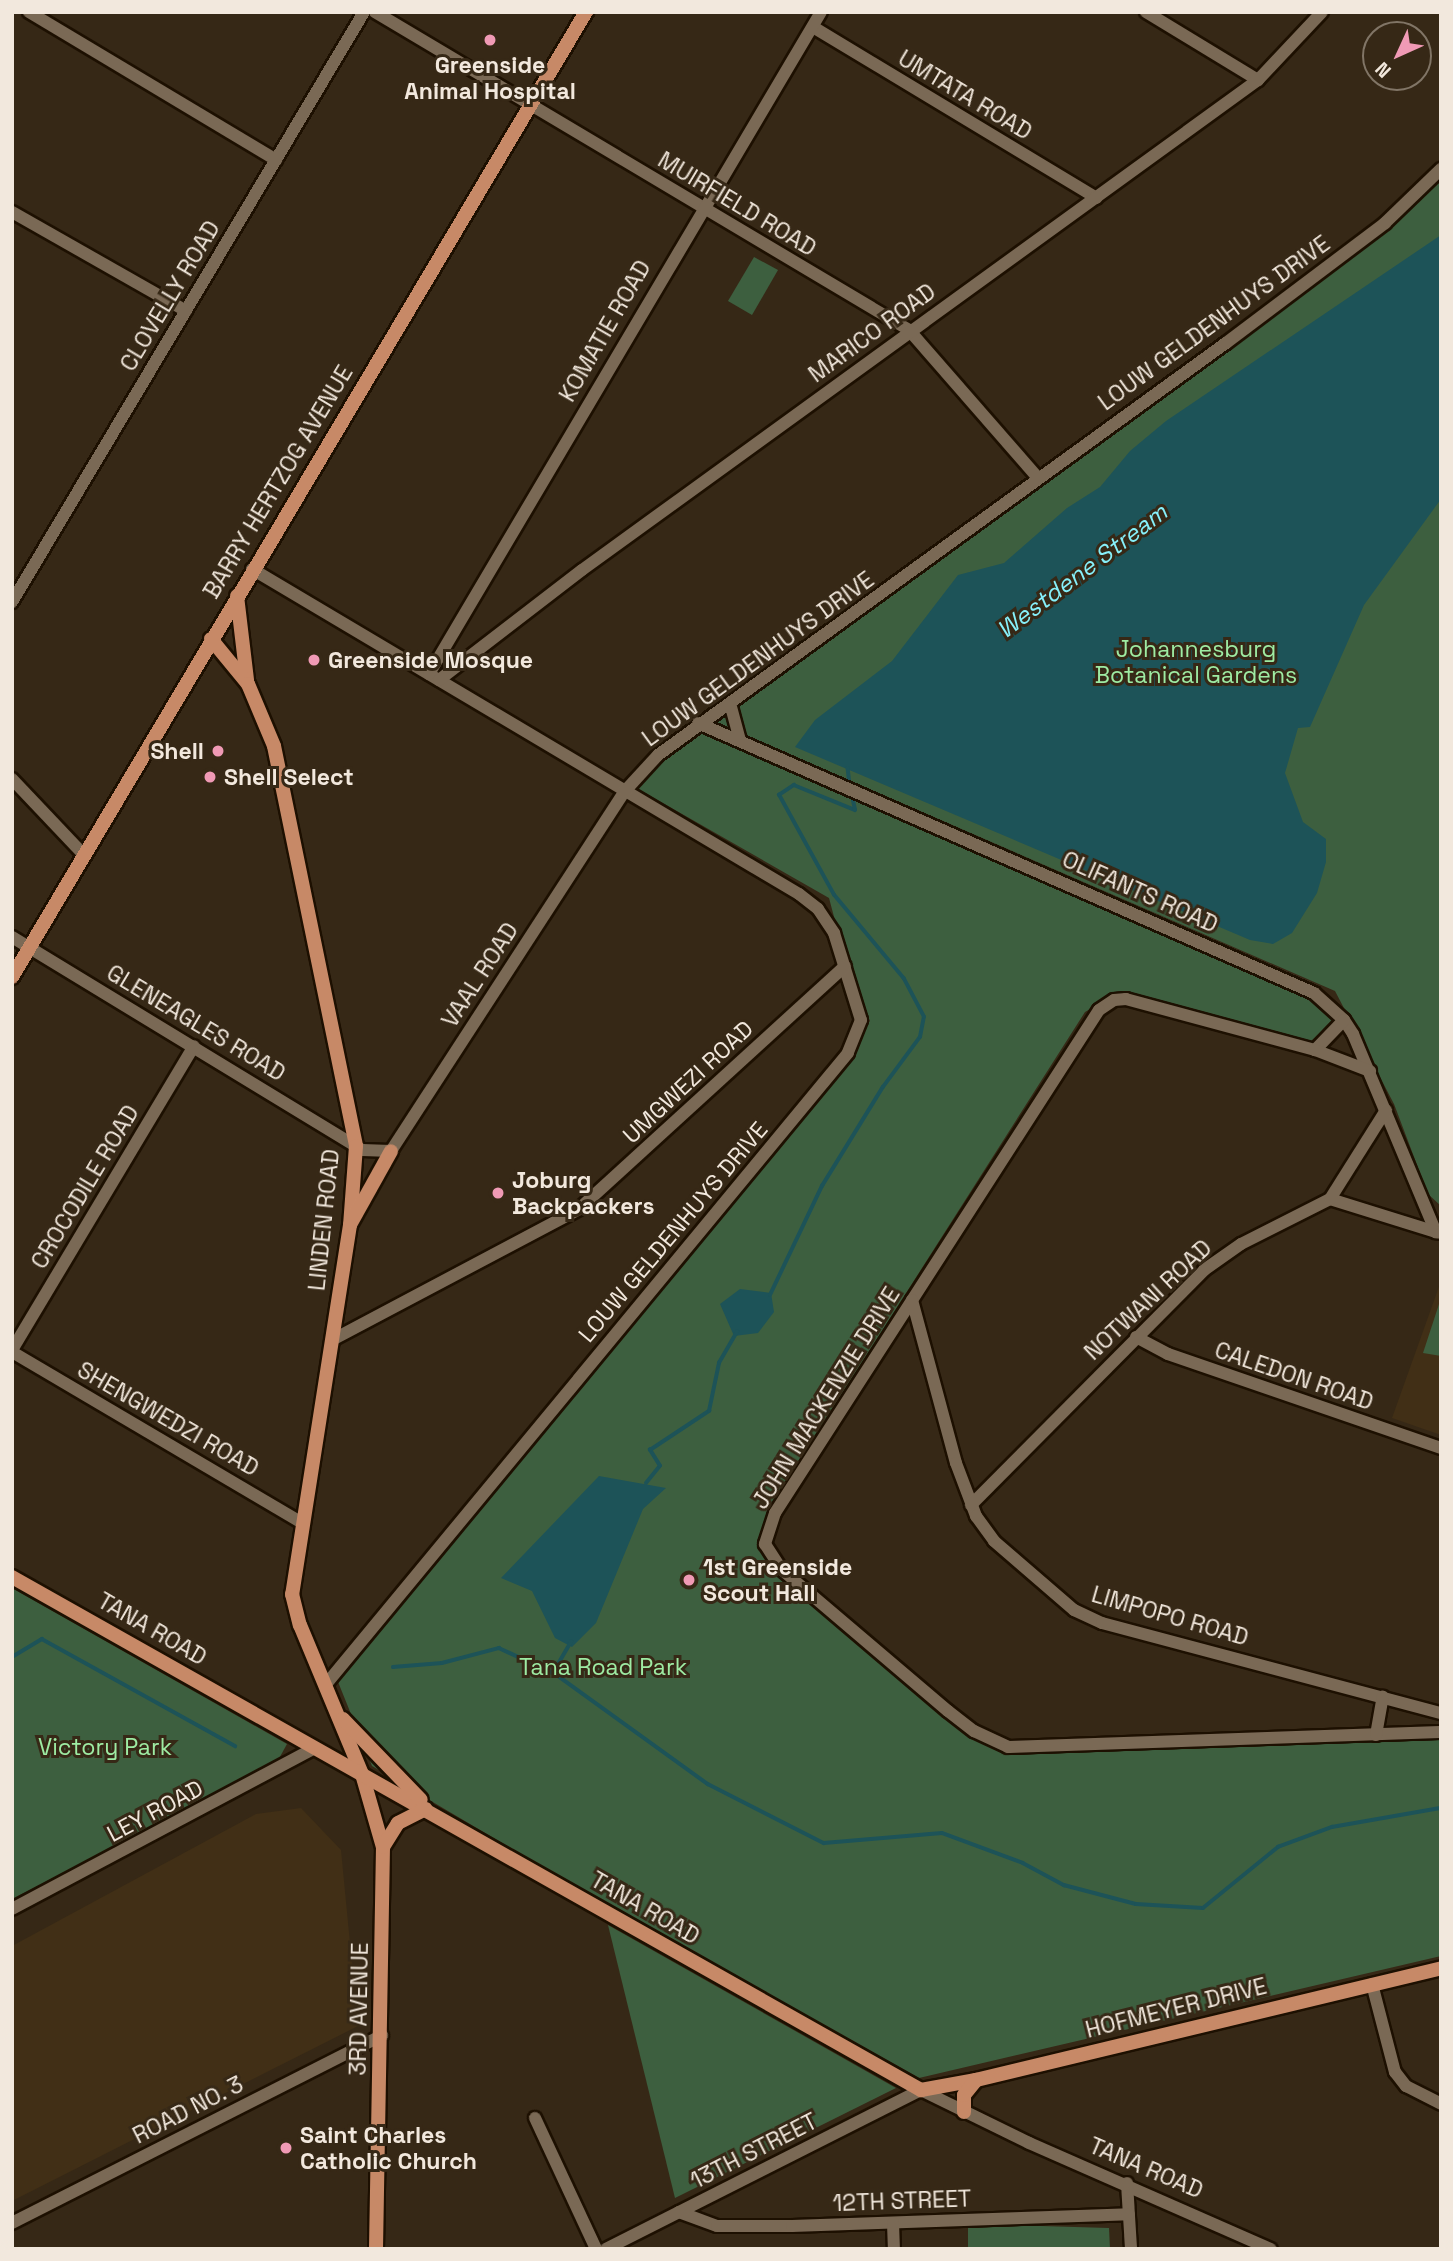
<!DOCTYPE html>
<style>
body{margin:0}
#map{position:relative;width:1453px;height:2261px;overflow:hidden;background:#362816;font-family:"Space Grotesk",sans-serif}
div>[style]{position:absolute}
.built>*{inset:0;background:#412f16}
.green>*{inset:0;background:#3d5f3f}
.water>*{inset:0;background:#1d5358}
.stream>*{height:3.5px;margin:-1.75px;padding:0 1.75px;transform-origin:1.75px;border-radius:1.75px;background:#1d5358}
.roads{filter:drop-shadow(2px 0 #1d1001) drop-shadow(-2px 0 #1d1001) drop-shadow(0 2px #1d1001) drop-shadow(0 -2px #1d1001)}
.minor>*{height:12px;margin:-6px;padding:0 6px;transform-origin:6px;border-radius:6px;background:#7a6955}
.major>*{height:14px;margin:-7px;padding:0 7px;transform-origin:7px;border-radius:7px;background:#c78967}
.dots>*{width:19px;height:19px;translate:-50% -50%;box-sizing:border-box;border:4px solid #362816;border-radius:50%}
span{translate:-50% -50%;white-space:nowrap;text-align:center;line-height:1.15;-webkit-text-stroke:6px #362816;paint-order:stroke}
.poi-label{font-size:23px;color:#f2e8dd;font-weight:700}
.left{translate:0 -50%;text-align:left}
.right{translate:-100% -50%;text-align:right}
.street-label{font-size:23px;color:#f2e8dd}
.park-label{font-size:23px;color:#9eeba3}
.water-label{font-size:24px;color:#86f0fa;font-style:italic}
.frame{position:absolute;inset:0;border:14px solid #f2e8dd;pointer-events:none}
.north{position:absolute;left:1362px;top:21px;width:70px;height:70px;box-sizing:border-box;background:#362816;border:2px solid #817566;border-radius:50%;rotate:225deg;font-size:19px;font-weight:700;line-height:28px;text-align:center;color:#f2e8dd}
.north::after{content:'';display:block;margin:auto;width:24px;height:32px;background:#f09ab5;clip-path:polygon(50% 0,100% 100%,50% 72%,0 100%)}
</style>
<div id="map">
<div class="built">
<i style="clip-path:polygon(1441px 1281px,1441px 1435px,1392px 1418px)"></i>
<i style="clip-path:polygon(301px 1808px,341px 1850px,358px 2026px,12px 2201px,12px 1946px,256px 1814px)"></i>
</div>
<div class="green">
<i style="clip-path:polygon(1441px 173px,1441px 1206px,1428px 1194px,1394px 1104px,1335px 991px,710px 720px,1037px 475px,1402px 216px)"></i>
<i style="clip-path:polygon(754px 257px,778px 270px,752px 315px,728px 301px)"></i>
<i style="clip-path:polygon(700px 728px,1304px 993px,1335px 1019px,1308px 1044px,1121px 991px,1085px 1012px,766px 1513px,774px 1556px,971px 1727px,1009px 1745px,1441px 1726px,1441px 1956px,919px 2078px,590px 1895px,372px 1766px,334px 1672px,870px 1021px,846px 962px,829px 898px,633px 786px)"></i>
<i style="clip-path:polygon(1441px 1298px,1441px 1356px,1423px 1353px)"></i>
<i style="clip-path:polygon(12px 1588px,287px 1744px,276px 1764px,12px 1899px)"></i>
<i style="clip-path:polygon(608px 1925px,896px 2088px,675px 2198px)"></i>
<i style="clip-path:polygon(968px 2224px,1109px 2228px,1110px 2249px,968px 2249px)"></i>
</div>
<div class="water">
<i style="clip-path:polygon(1441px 235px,1441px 499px,1364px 605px,1310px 727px,1298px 728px,1285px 773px,1303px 822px,1326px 839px,1326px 862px,1317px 893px,1292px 933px,1273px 944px,1250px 940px,795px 747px,815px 720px,892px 661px,958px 575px,1004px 563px,1067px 508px,1100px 487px,1130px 451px,1166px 421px)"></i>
<i style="clip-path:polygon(740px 1289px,771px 1293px,774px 1312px,758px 1333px,734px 1336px,720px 1304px)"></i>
<i style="clip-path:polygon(599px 1476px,666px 1488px,643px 1509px,596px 1623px,572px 1647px,555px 1638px,532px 1591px,501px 1578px)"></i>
</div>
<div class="stream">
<i style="left:848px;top:768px;width:16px;rotate:83deg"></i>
<i style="left:770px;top:1295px;width:121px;rotate:-64.5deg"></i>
<i style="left:822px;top:1186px;width:116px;rotate:-58.4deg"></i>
<i style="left:883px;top:1087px;width:62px;rotate:-53.5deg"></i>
<i style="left:920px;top:1037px;width:20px;rotate:-79deg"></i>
<i style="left:924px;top:1017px;width:43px;rotate:-117.8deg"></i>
<i style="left:904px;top:979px;width:109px;rotate:-129.8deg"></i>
<i style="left:834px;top:895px;width:114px;rotate:-118.8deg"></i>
<i style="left:779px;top:795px;width:18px;rotate:-34deg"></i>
<i style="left:794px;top:785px;width:66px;rotate:22.3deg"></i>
<i style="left:855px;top:810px;width:14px;rotate:-102deg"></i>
<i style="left:646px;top:1483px;width:22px;rotate:-51deg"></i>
<i style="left:660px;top:1466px;width:19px;rotate:-122deg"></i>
<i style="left:650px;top:1450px;width:71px;rotate:-33.5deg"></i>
<i style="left:709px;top:1411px;width:49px;rotate:-78.2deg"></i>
<i style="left:719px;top:1363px;width:36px;rotate:-60deg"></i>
<i style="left:12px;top:1657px;width:35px;rotate:-31deg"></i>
<i style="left:42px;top:1639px;width:221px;rotate:29deg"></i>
<i style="left:393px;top:1667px;width:49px;rotate:-4.7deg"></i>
<i style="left:442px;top:1663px;width:59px;rotate:-14.7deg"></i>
<i style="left:499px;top:1648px;width:60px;rotate:24.8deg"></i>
<i style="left:553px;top:1673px;width:36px;rotate:-60deg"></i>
<i style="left:554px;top:1673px;width:190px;rotate:35.8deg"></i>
<i style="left:708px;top:1784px;width:130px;rotate:27deg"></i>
<i style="left:824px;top:1843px;width:118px;rotate:-4.8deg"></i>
<i style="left:942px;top:1833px;width:86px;rotate:20.3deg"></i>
<i style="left:1023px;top:1863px;width:47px;rotate:28.2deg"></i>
<i style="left:1064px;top:1885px;width:74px;rotate:14.8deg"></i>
<i style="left:1136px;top:1904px;width:67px;rotate:3.4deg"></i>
<i style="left:1203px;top:1908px;width:97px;rotate:-39.1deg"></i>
<i style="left:1278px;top:1847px;width:58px;rotate:-20.3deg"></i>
<i style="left:1332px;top:1827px;width:111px;rotate:-9.9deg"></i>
</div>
<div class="roads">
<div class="minor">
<i style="left:29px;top:12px;width:288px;rotate:30.9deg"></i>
<i style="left:375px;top:12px;width:622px;rotate:30.77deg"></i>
<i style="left:909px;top:330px;width:196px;rotate:48.9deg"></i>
<i style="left:1146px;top:12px;width:131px;rotate:31.3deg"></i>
<i style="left:813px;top:27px;width:331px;rotate:31.1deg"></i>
<i style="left:12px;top:212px;width:200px;rotate:29.6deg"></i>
<i style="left:252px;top:569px;width:636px;rotate:30.72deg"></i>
<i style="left:799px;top:894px;width:24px;rotate:38deg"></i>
<i style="left:818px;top:909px;width:29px;rotate:56deg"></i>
<i style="left:834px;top:933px;width:91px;rotate:72.8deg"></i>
<i style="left:861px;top:1020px;width:35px;rotate:112deg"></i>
<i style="left:848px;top:1053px;width:818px;rotate:129.59deg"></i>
<i style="left:12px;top:602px;width:687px;rotate:-59.18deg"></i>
<i style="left:429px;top:674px;width:769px;rotate:-59.37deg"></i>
<i style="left:439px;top:680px;width:180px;rotate:-37.6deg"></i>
<i style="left:582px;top:570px;width:835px;rotate:-35.94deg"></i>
<i style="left:1258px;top:80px;width:93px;rotate:-46.7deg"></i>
<i style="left:730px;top:703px;width:38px;rotate:75deg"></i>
<i style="left:698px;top:723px;width:673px;rotate:23.67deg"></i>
<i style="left:1314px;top:993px;width:40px;rotate:42deg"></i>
<i style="left:1344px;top:1020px;width:17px;rotate:57deg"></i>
<i style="left:1353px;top:1034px;width:215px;rotate:67.3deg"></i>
<i style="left:1436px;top:1232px;width:5px;rotate:11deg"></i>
<i style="left:12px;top:779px;width:105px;rotate:46.5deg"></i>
<i style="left:12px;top:937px;width:410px;rotate:31.3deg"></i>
<i style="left:362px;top:1150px;width:29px;rotate:2deg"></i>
<i style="left:391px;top:1151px;width:429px;rotate:-57deg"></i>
<i style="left:625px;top:791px;width:49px;rotate:-47.5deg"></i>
<i style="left:658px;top:755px;width:702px;rotate:-35.96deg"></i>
<i style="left:1226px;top:343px;width:199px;rotate:-37deg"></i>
<i style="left:1385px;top:223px;width:78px;rotate:-44deg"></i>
<i style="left:1344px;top:1020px;width:42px;rotate:134deg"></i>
<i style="left:1315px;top:1050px;width:196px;rotate:-164.9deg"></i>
<i style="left:1126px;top:999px;width:12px;rotate:175deg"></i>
<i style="left:1114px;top:1000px;width:18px;rotate:146deg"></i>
<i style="left:1099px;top:1010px;width:598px;rotate:122.79deg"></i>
<i style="left:775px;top:1513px;width:33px;rotate:108deg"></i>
<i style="left:765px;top:1544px;width:30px;rotate:57deg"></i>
<i style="left:781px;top:1569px;width:219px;rotate:40.4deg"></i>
<i style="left:948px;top:1711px;width:33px;rotate:38deg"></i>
<i style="left:974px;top:1731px;width:38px;rotate:25deg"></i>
<i style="left:1008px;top:1747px;width:433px;rotate:-2deg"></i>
<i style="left:1315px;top:1050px;width:59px;rotate:20.9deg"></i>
<i style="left:1330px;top:1199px;width:111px;rotate:17.3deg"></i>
<i style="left:912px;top:1300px;width:169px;rotate:74.9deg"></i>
<i style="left:956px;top:1463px;width:57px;rotate:69.3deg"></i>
<i style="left:976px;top:1516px;width:31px;rotate:54deg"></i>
<i style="left:994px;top:1541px;width:106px;rotate:40.8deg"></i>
<i style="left:1074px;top:1610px;width:31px;rotate:25deg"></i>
<i style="left:1102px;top:1623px;width:351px;rotate:14.9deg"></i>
<i style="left:1136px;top:1337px;width:36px;rotate:28deg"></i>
<i style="left:1168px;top:1354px;width:289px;rotate:19deg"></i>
<i style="left:332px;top:1340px;width:280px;rotate:-27.9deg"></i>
<i style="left:579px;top:1209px;width:360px;rotate:-42.4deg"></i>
<i style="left:12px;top:1350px;width:354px;rotate:-59.1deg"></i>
<i style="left:12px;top:1352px;width:337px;rotate:30.5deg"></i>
<i style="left:971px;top:1505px;width:331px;rotate:-45.2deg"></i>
<i style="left:1204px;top:1270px;width:45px;rotate:-35.1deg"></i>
<i style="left:1241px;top:1244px;width:100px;rotate:-26.8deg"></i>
<i style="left:1330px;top:1199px;width:105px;rotate:-57.8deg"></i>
<i style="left:1376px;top:1735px;width:39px;rotate:-80deg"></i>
<i style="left:12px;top:1909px;width:343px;rotate:-28deg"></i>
<i style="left:1372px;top:1984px;width:91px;rotate:75.4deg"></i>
<i style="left:1395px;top:2072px;width:18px;rotate:52deg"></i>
<i style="left:1406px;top:2086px;width:39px;rotate:27deg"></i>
<i style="left:535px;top:2118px;width:145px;rotate:65deg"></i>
<i style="left:1127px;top:2183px;width:66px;rotate:86.5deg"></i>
<i style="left:679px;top:2212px;width:40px;rotate:20.2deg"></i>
<i style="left:717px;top:2226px;width:75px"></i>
<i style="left:792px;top:2226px;width:337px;rotate:-2deg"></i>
<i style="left:12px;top:2223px;width:415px;rotate:-26.9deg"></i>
<i style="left:893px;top:2223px;width:26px;rotate:88deg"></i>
<i style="left:606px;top:2249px;width:353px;rotate:-26.8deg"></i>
<i style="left:921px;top:2090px;width:120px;rotate:26.1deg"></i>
<i style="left:1029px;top:2143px;width:264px;rotate:23.7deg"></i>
</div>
<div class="major">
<i style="left:237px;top:596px;width:85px;rotate:83.2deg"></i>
<i style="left:211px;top:639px;width:58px;rotate:50.6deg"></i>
<i style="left:248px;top:684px;width:67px;rotate:67.2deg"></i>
<i style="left:274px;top:746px;width:408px;rotate:78.4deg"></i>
<i style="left:356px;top:1146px;width:79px;rotate:94.3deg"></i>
<i style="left:350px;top:1225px;width:374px;rotate:98.9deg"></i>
<i style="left:292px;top:1594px;width:32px;rotate:76deg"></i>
<i style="left:300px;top:1625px;width:161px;rotate:67.4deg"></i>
<i style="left:362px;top:1774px;width:76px;rotate:74deg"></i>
<i style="left:383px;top:1847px;width:402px;rotate:91deg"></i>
<i style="left:12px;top:977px;width:1123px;rotate:-59.26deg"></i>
<i style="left:351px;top:1223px;width:82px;rotate:-60.9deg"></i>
<i style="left:12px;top:1577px;width:1044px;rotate:29.44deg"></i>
<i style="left:921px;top:2090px;width:56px;rotate:-10.3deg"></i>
<i style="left:976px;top:2080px;width:478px;rotate:-13.5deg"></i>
<i style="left:343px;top:1719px;width:112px;rotate:46.1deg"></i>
<i style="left:383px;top:1847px;width:28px;rotate:-58deg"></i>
<i style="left:398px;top:1823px;width:31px;rotate:-27deg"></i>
<i style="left:964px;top:2112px;width:17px;rotate:-90deg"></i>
<i style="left:964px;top:2095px;width:19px;rotate:-51deg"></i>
</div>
</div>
<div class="dots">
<i style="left:490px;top:40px;background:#f09ab5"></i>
<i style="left:314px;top:660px;background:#f09ab5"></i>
<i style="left:218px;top:751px;background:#f09ab5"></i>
<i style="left:210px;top:777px;background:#f09ab5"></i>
<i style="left:498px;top:1193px;background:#f09ab5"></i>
<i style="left:689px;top:1580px;background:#f09ab5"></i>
<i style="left:286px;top:2148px;background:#f09ab5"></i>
</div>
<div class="poi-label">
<span style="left:490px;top:78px">Greenside<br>Animal Hospital</span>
<span class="left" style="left:328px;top:660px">Greenside Mosque</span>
<span class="right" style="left:204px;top:751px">Shell</span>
<span class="left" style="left:224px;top:777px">Shell Select</span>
<span class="left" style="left:512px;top:1193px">Joburg<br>Backpackers</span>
<span class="left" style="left:703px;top:1580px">1st Greenside<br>Scout Hall</span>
<span class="left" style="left:300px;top:2148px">Saint Charles<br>Catholic Church</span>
</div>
<div class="street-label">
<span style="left:965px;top:95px;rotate:31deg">UMTATA ROAD</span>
<span style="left:737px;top:204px;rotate:31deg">MUIRFIELD ROAD</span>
<span style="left:170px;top:296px;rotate:-59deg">CLOVELLY ROAD</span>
<span style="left:1214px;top:323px;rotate:-36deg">LOUW GELDENHUYS DRIVE</span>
<span style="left:605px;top:331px;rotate:-60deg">KOMATIE ROAD</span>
<span style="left:872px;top:333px;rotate:-36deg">MARICO ROAD</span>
<span style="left:278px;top:482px;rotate:-59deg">BARRY HERTZOG AVENUE</span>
<span style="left:758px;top:659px;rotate:-36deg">LOUW GELDENHUYS DRIVE</span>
<span style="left:1140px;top:892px;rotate:24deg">OLIFANTS ROAD</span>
<span style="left:480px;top:975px;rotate:-57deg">VAAL ROAD</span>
<span style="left:196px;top:1023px;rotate:31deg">GLENEAGLES ROAD</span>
<span style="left:688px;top:1082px;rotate:-43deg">UMGWEZI ROAD</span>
<span style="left:85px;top:1187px;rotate:-59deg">CROCODILE ROAD</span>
<span style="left:324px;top:1220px;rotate:-84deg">LINDEN ROAD</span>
<span style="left:673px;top:1232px;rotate:-50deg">LOUW GELDENHUYS DRIVE</span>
<span style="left:1148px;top:1300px;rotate:-43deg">NOTWANI ROAD</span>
<span style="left:1294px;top:1376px;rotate:19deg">CALEDON ROAD</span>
<span style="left:826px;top:1398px;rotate:-58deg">JOHN MACKENZIE DRIVE</span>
<span style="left:168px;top:1419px;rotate:30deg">SHENGWEDZI ROAD</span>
<span style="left:1170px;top:1616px;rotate:16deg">LIMPOPO ROAD</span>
<span style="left:152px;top:1629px;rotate:30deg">TANA ROAD</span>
<span style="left:155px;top:1811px;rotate:-28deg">LEY ROAD</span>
<span style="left:645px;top:1908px;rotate:30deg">TANA ROAD</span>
<span style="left:1176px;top:2008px;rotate:-14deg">HOFMEYER DRIVE</span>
<span style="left:359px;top:2009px;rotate:-89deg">3RD AVENUE</span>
<span style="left:188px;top:2110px;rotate:-27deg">ROAD NO. 3</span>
<span style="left:754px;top:2151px;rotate:-27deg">13TH STREET</span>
<span style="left:1146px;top:2168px;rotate:23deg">TANA ROAD</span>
<span style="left:902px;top:2201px;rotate:-2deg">12TH STREET</span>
</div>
<div class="park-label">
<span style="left:1196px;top:662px">Johannesburg<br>Botanical Gardens</span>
<span style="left:603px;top:1667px">Tana Road Park</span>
<span style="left:105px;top:1747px">Victory Park</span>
</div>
<div class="water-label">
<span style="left:1082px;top:571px;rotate:-37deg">Westdene Stream</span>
</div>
<div class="frame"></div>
<div class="north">N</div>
</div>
